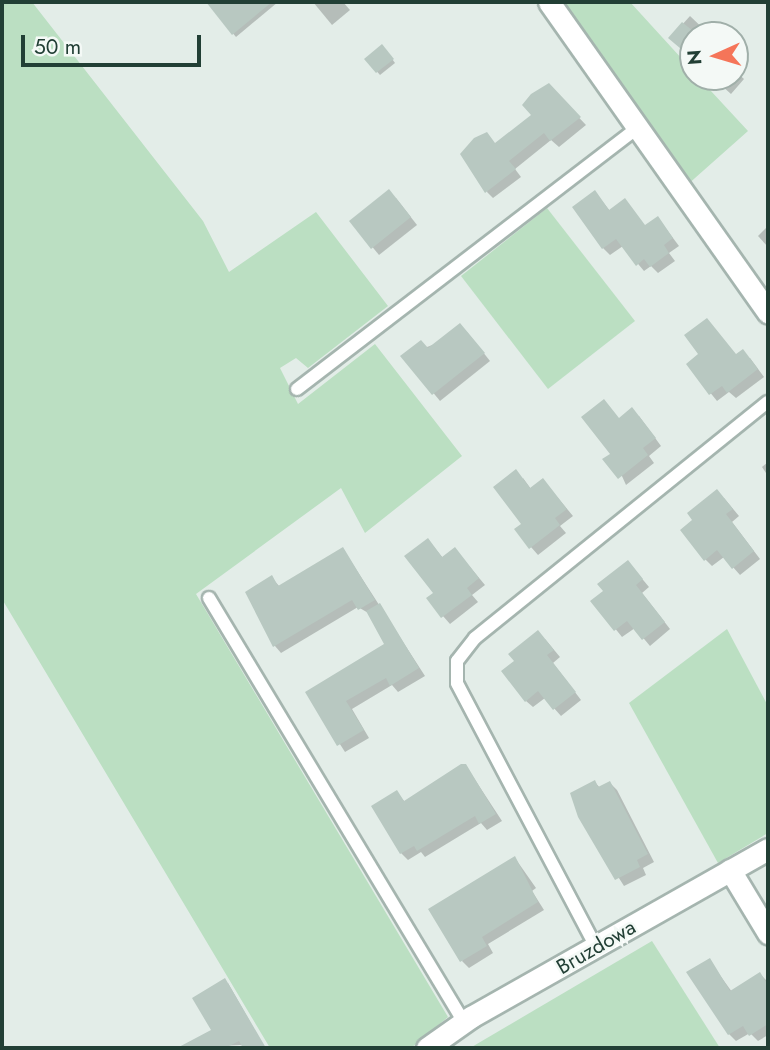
<!DOCTYPE html>
<style>
body{margin:0}
#map{position:relative;width:770px;height:1050px;overflow:hidden;background:#e3ede8;font-family:Jost,sans-serif}
div>[style]{position:absolute}
.green>*{inset:0;background:#bbdfc2}
.shadow>*{inset:0;background:#0003}
.building>*{inset:0;background:#b8c8c1}
.roads{filter:drop-shadow(2px 0 #a5b5af) drop-shadow(-2px 0 #a5b5af) drop-shadow(0 2px #a5b5af) drop-shadow(0 -2px #a5b5af)}
.lane>*{height:12px;margin:-6px;padding:0 6px;transform-origin:6px;border-radius:6px;background:#fff}
.street>*{height:21px;margin:-10.5px;padding:0 10.5px;transform-origin:10.5px;border-radius:10.5px;background:#fff}
span{translate:-50% -50%;white-space:nowrap;text-align:center;line-height:1.15;-webkit-text-stroke:5px #f4f9f6;paint-order:stroke}
.street-label{font-size:21px;color:#223f35}
.frame{position:absolute;inset:0;border:4px solid #223f35;pointer-events:none}
.north{position:absolute;left:679px;top:21px;width:70px;height:70px;box-sizing:border-box;background:#f4f9f6;border:2px solid #a0afa9;border-radius:50%;rotate:266deg;font-size:19px;font-weight:700;line-height:28px;text-align:center;color:#223f35}
.north::after{content:'';display:block;margin:auto;width:24px;height:32px;background:#f57559;clip-path:polygon(50% 0,100% 100%,50% 72%,0 100%)}
.scale{position:absolute;left:21px;top:35px;width:180px;height:32px;box-sizing:border-box;border:4px solid #223f35;border-top:0;padding-left:9px;font-size:21px;line-height:24px;white-space:nowrap;color:#223f35;-webkit-text-stroke:5px #f4f9f6;paint-order:stroke}
</style>
<div id="map">
<div class="green">
<i style="clip-path:polygon(2px 2px,32px 2px,203px 221px,229px 272px,316px 212px,388px 306px,308px 368px,296px 358px,280px 368px,298px 404px,375px 344px,462px 456px,365px 533px,341px 488px,196px 594px,448px 1017px,411px 1048px,270px 1048px,2px 599px)"></i>
<i style="clip-path:polygon(558px 2px,630px 2px,693px 71px,693px 77px,698px 77px,748px 131px,686px 186px)"></i>
<i style="clip-path:polygon(547px 208px,635px 321px,548px 389px,461px 276px)"></i>
<i style="clip-path:polygon(727px 629px,768px 706px,768px 833px,718px 863px,629px 703px)"></i>
<i style="clip-path:polygon(652px 941px,720px 1048px,470px 1048px)"></i>
</div>
<div class="shadow">
<i style="clip-path:polygon(207px 2px,278px 2px,236px 37px)"></i>
<i style="clip-path:polygon(313px 2px,343px 2px,350px 10px,332px 25px)"></i>
<i style="clip-path:polygon(690px 16px,710px 35px,693px 35px,693px 59px,671px 37px)"></i>
<i style="clip-path:polygon(385px 49px,395px 63px,380px 75px,366px 59px)"></i>
<i style="clip-path:polygon(735px 71px,744px 79px,731px 94px,712px 77px,735px 77px)"></i>
<i style="clip-path:polygon(549px 86px,586px 125px,559px 147px,551px 140px,515px 169px,521px 177px,493px 198px,487px 192px,496px 145px,533px 116px)"></i>
<i style="clip-path:polygon(595px 192px,610px 211px,646px 227px,658px 218px,679px 246px,669px 253px,675px 261px,658px 273px,651px 266px,644px 271px,623px 246px,610px 255px,603px 248px)"></i>
<i style="clip-path:polygon(396px 198px,417px 225px,379px 255px,351px 221px)"></i>
<i style="clip-path:polygon(768px 226px,768px 247px,758px 236px)"></i>
<i style="clip-path:polygon(467px 332px,490px 361px,440px 401px,403px 356px)"></i>
<i style="clip-path:polygon(701px 355px,750px 358px,764px 377px,736px 398px,729px 392px,717px 401px,688px 365px)"></i>
<i style="clip-path:polygon(639px 416px,661px 446px,649px 456px,654px 463px,626px 485px,612px 454px,620px 419px)"></i>
<i style="clip-path:polygon(768px 462px,768px 476px,762px 467px)"></i>
<i style="clip-path:polygon(523px 478px,531px 489px,543px 480px,573px 516px,560px 526px,566px 533px,538px 555px,516px 530px,524px 524px)"></i>
<i style="clip-path:polygon(724px 498px,739px 516px,732px 522px,760px 559px,740px 575px,724px 557px,712px 566px,705px 559px,695px 520px)"></i>
<i style="clip-path:polygon(434px 547px,443px 558px,455px 549px,485px 585px,472px 595px,478px 602px,450px 624px,428px 599px,435px 593px)"></i>
<i style="clip-path:polygon(343px 549px,425px 676px,398px 692px,392px 685px,352px 709px,369px 738px,345px 752px,307px 693px,386px 645px,370px 614px,358px 607px,281px 653px,275px 646px,272px 578px,280px 587px)"></i>
<i style="clip-path:polygon(634px 569px,649px 587px,642px 593px,670px 629px,650px 646px,635px 628px,622px 637px,593px 601px)"></i>
<i style="clip-path:polygon(545px 639px,560px 657px,553px 663px,581px 700px,561px 716px,545px 698px,533px 707px,526px 701px)"></i>
<i style="clip-path:polygon(466px 766px,502px 821px,487px 830px,481px 823px,425px 857px,421px 852px,408px 860px,401px 853px,397px 793px,405px 802px)"></i>
<i style="clip-path:polygon(595px 782px,600px 788px,610px 783px,617px 790px,654px 862px,643px 868px,646px 875px,624px 886px,580px 817px)"></i>
<i style="clip-path:polygon(515px 858px,536px 888px,532px 891px,544px 910px,488px 944px,493px 953px,469px 968px,462px 961px)"></i>
<i style="clip-path:polygon(709px 960px,732px 992px,760px 974px,767px 981px,768px 1035px,758px 1041px,750px 1033px,736px 1041px,729px 1034px,688px 973px)"></i>
<i style="clip-path:polygon(228px 983px,265px 1048px,240px 1045px,181px 1048px,214px 1031px)"></i>
</div>
<div class="building">
<i style="clip-path:polygon(206px 2px,272px 2px,232px 35px)"></i>
<i style="clip-path:polygon(682px 22px,693px 31px,693px 59px,668px 38px)"></i>
<i style="clip-path:polygon(382px 44px,394px 59px,376px 73px,364px 59px)"></i>
<i style="clip-path:polygon(549px 83px,581px 117px,550px 141px,544px 133px,509px 161px,516px 169px,485px 193px,460px 154px,474px 138px,487px 132px,495px 143px,531px 115px,522px 105px,531px 94px)"></i>
<i style="clip-path:polygon(389px 189px,411px 217px,371px 249px,349px 221px)"></i>
<i style="clip-path:polygon(595px 190px,609px 210px,625px 198px,645px 225px,658px 216px,673px 238px,664px 245px,669px 253px,650px 267px,644px 259px,636px 266px,616px 239px,602px 249px,572px 207px)"></i>
<i style="clip-path:polygon(707px 318px,736px 354px,743px 349px,758px 369px,727px 393px,722px 386px,709px 395px,686px 364px,698px 354px,684px 335px)"></i>
<i style="clip-path:polygon(460px 323px,485px 353px,432px 395px,400px 356px,421px 340px,428px 348px)"></i>
<i style="clip-path:polygon(604px 399px,619px 418px,632px 407px,656px 438px,643px 448px,648px 455px,618px 479px,602px 459px,610px 454px,581px 417px)"></i>
<i style="clip-path:polygon(516px 469px,530px 488px,543px 478px,567px 509px,555px 518px,560px 525px,529px 549px,514px 529px,521px 524px,493px 487px)"></i>
<i style="clip-path:polygon(717px 489px,733px 509px,726px 514px,754px 551px,732px 569px,717px 550px,704px 561px,680px 530px,692px 520px,687px 513px)"></i>
<i style="clip-path:polygon(428px 538px,442px 557px,455px 547px,479px 578px,467px 588px,472px 595px,441px 618px,426px 598px,433px 593px,404px 556px)"></i>
<i style="clip-path:polygon(343px 547px,375px 600px,358px 610px,352px 600px,273px 647px,245px 592px,272px 575px,278px 586px)"></i>
<i style="clip-path:polygon(628px 560px,643px 579px,636px 585px,665px 622px,642px 640px,627px 621px,614px 631px,590px 601px,603px 591px,597px 584px)"></i>
<i style="clip-path:polygon(380px 603px,419px 668px,390px 686px,386px 678px,346px 701px,364px 730px,337px 746px,305px 692px,384px 644px,366px 611px)"></i>
<i style="clip-path:polygon(538px 630px,554px 650px,547px 655px,576px 692px,553px 710px,538px 691px,525px 702px,501px 671px,514px 661px,508px 654px)"></i>
<i style="clip-path:polygon(461px 764px,466px 764px,496px 814px,479px 824px,475px 816px,417px 851px,414px 846px,400px 854px,371px 806px,397px 790px,404px 801px)"></i>
<i style="clip-path:polygon(595px 780px,598px 787px,610px 781px,648px 854px,637px 860px,640px 867px,615px 880px,578px 817px,570px 793px)"></i>
<i style="clip-path:polygon(515px 856px,538px 902px,482px 937px,487px 946px,460px 962px,428px 909px)"></i>
<i style="clip-path:polygon(710px 958px,730px 991px,760px 972px,768px 985px,768px 1024px,749px 1036px,743px 1026px,728px 1035px,686px 972px)"></i>
<i style="clip-path:polygon(225px 978px,266px 1048px,243px 1048px,239px 1041px,225px 1048px,177px 1048px,211px 1030px,192px 998px)"></i>
</div>
<div class="roads">
<div class="lane">
<i style="left:297px;top:389px;width:429px;rotate:-37.5deg"></i>
<i style="left:209px;top:598px;width:495px;rotate:59deg"></i>
<i style="left:596px;top:947px;width:298px;rotate:-117.8deg"></i>
<i style="left:457px;top:683px;width:22px;rotate:-90deg"></i>
<i style="left:457px;top:661px;width:29px;rotate:-52deg"></i>
<i style="left:475px;top:638px;width:376px;rotate:-38.9deg"></i>
</div>
<div class="street">
<i style="left:549px;top:2px;width:380px;rotate:54.8deg"></i>
<i style="left:730px;top:870px;width:74px;rotate:58.9deg"></i>
<i style="left:427px;top:1048px;width:54px;rotate:-35.2deg"></i>
<i style="left:471px;top:1017px;width:341px;rotate:-29.5deg"></i>
</div>
</div>
<div class="street-label">
<span style="left:596px;top:947px;rotate:-30deg">Bruzdowa</span>
</div>
<div class="frame"></div>
<div class="north">N</div>
<div class="scale">50 m</div>
</div>
